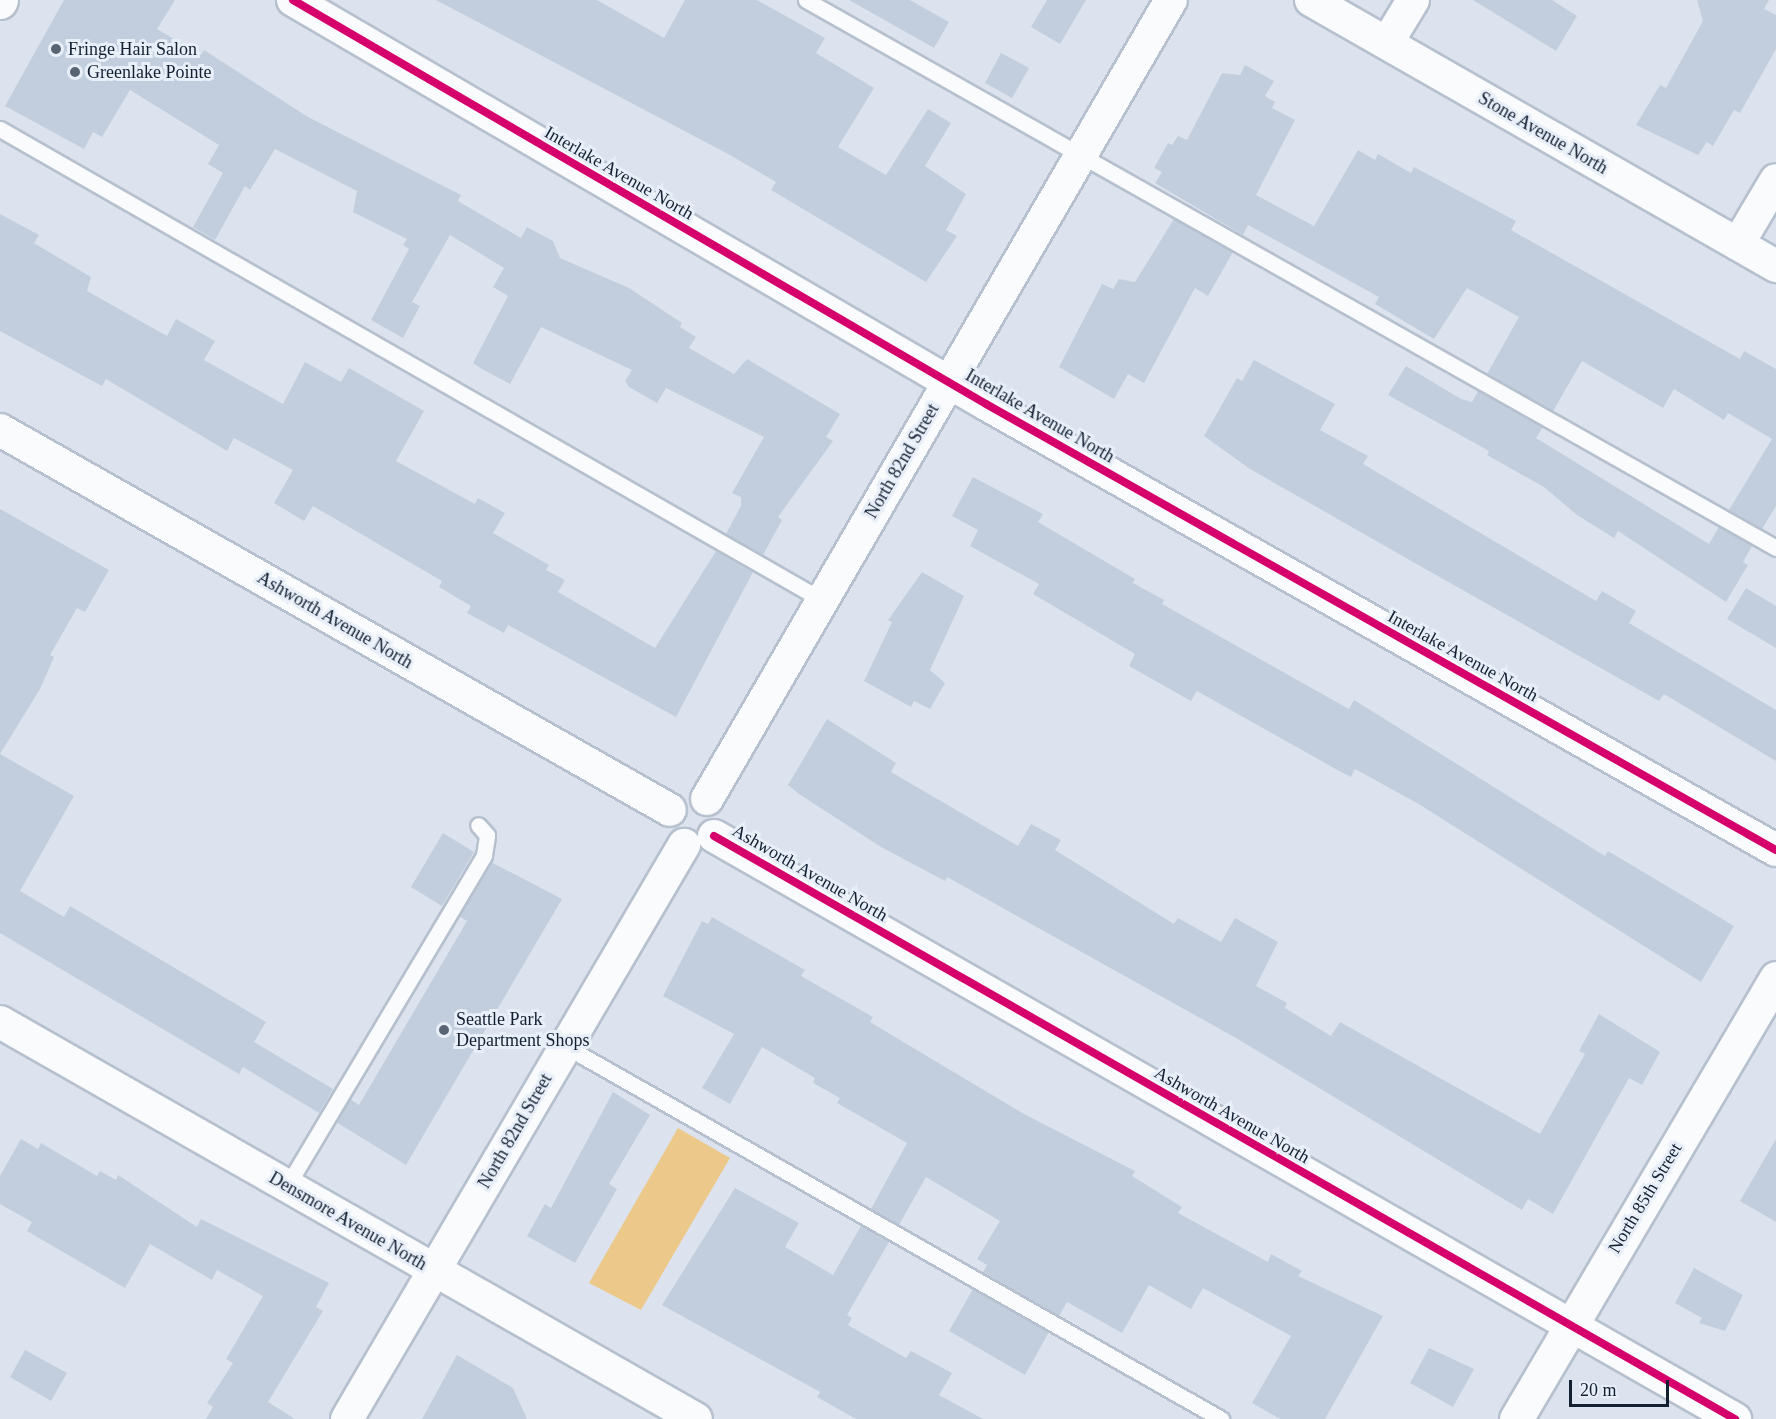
<!DOCTYPE html>
<style>
body{margin:0}
#map{position:relative;width:1776px;height:1419px;overflow:hidden;background:#dce3ee;font-family:"Times New Roman",serif}
div>[style]{position:absolute}
.green>*{inset:0;background:#ecc98b}
.building>*{inset:0;background:#c2cede}
.roads{filter:drop-shadow(2px 0 #b6c0ce) drop-shadow(-2px 0 #b6c0ce) drop-shadow(0 2px #b6c0ce) drop-shadow(0 -2px #b6c0ce)}
.lane>*{height:15px;margin:-7.5px;padding:0 7.5px;transform-origin:7.5px;border-radius:7.5px;background:#fafbfc}
.street>*{height:32px;margin:-16px;padding:0 16px;transform-origin:16px;border-radius:16px;background:#fafbfc}
.secondary>*{height:33px;margin:-16.5px;padding:0 16.5px;transform-origin:16.5px;border-radius:16.5px;background:#fafbfc}
.cycleway>*{height:8px;margin:-4px;padding:0 4px;transform-origin:4px;border-radius:4px;background:#d6006c}
.dots>*{width:16px;height:16px;translate:-50% -50%;box-sizing:border-box;border:3px solid #e8eff9;border-radius:50%}
span{translate:-50% -50%;white-space:nowrap;text-align:center;line-height:1.15;-webkit-text-stroke:6px #e8eff9;paint-order:stroke}
.poi-label{font-size:18px;color:#132032}
.left{translate:0 -50%;text-align:left}
.street-label{font-size:18px;color:#132032}
.scale{position:absolute;left:1569px;top:1380px;width:100px;height:27px;box-sizing:border-box;border:3px solid #132032;border-top:0;padding-left:8px;font-size:18px;line-height:21px;white-space:nowrap;color:#132032;-webkit-text-stroke:4px #e8eff9;paint-order:stroke}
</style>
<div id="map">
<div class="green">
<i style="clip-path:polygon(678px 1128px,730px 1158px,641px 1310px,589px 1283px)"></i>
</div>
<div class="building">
<i style="clip-path:polygon(64px 0,175px 0,157px 29px,201px 55px,204px 50px,308px 117px,461px 195px,458px 201px,521px 238px,527px 227px,553px 241px,560px 258px,629px 288px,682px 323px,680px 327px,696px 337px,689px 348px,734px 374px,747px 359px,840px 414px,826px 437px,833px 441px,778px 517px,782px 520px,763px 555px,726px 534px,741px 506px,741px 497px,732px 493px,764px 437px,666px 388px,657px 403px,629px 387px,625px 381px,632px 370px,541px 327px,510px 384px,482px 369px,473px 363px,508px 296px,493px 287px,504px 268px,450px 235px,412px 302px,420px 306px,403px 338px,371px 320px,409px 249px,403px 245px,407px 239px,353px 212px,357px 191px,275px 149px,250px 190px,245px 186px,215px 240px,193px 227px,223px 173px,208px 164px,219px 145px,130px 90px,102px 137px,93px 132px,84px 149px,5px 106px)"></i>
<i style="clip-path:polygon(436px 0,597px 0,664px 38px,685px 0,757px 0,825px 38px,816px 53px,874px 88px,838px 147px,886px 175px,928px 109px,951px 123px,925px 166px,966px 194px,946px 230px,957px 236px,926px 282px,771px 190px,776px 182px,730px 155px)"></i>
<i style="clip-path:polygon(849px 0,910px 0,949px 22px,934px 48px)"></i>
<i style="clip-path:polygon(1047px 0,1086px 0,1060px 44px,1031px 27px)"></i>
<i style="clip-path:polygon(1473px 0,1552px 0,1577px 16px,1556px 51px)"></i>
<i style="clip-path:polygon(1697px 0,1769px 0,1764px 9px,1776px 15px,1776px 49px,1740px 113px,1734px 110px,1713px 146px,1707px 142px,1698px 155px,1636px 125px,1660px 85px,1666px 88px,1703px 21px)"></i>
<i style="clip-path:polygon(1001px 53px,1029px 68px,1012px 98px,985px 83px)"></i>
<i style="clip-path:polygon(1245px 65px,1274px 81px,1265px 96px,1275px 102px,1272px 108px,1295px 120px,1256px 195px,1314px 226px,1358px 150px,1375px 160px,1378px 154px,1411px 173px,1414px 167px,1516px 221px,1511px 230px,1740px 359px,1744px 351px,1776px 369px,1776px 506px,1762px 529px,1729px 510px,1772px 439px,1728px 413px,1724px 420px,1674px 389px,1663px 408px,1582px 361px,1553px 411px,1487px 374px,1519px 317px,1467px 288px,1434px 339px,1375px 304px,1379px 297px,1248px 225px,1243px 235px,1155px 183px,1162px 172px,1154px 168px,1168px 143px,1172px 145px,1178px 136px,1187px 140px,1222px 73px,1240px 75px)"></i>
<i style="clip-path:polygon(0 214px,39px 235px,34px 243px,91px 277px,87px 291px,167px 336px,176px 319px,215px 341px,204px 360px,283px 404px,305px 362px,341px 382px,349px 368px,424px 411px,396px 461px,475px 504px,478px 498px,505px 513px,493px 533px,549px 565px,546px 570px,565px 580px,558px 592px,655px 648px,716px 551px,753px 572px,676px 717px,508px 625px,504px 633px,467px 613px,471px 606px,439px 587px,442px 581px,313px 506px,304px 521px,274px 503px,293px 470px,234px 438px,227px 451px,106px 379px,102px 386px,0 331px)"></i>
<i style="clip-path:polygon(1174px 219px,1233px 252px,1208px 296px,1195px 288px,1144px 383px,1128px 374px,1114px 399px,1059px 367px,1102px 284px,1113px 289px,1119px 279px,1135px 282px)"></i>
<i style="clip-path:polygon(1254px 360px,1335px 404px,1320px 430px,1368px 456px,1363px 464px,1596px 601px,1602px 591px,1636px 611px,1629px 623px,1776px 710px,1776px 761px,1664px 694px,1659px 701px,1420px 566px,1250px 469px,1204px 436px,1237px 378px,1242px 381px)"></i>
<i style="clip-path:polygon(1406px 366px,1461px 399px,1472px 402px,1478px 391px,1543px 427px,1536px 438px,1709px 544px,1719px 527px,1752px 546px,1743px 562px,1748px 565px,1726px 602px,1618px 531px,1614px 538px,1577px 515px,1544px 487px,1487px 455px,1489px 451px,1388px 395px)"></i>
<i style="clip-path:polygon(973px 477px,1043px 514px,1038px 522px,1135px 579px,1133px 583px,1164px 600px,1162px 604px,1349px 709px,1354px 700px,1605px 856px,1608px 851px,1734px 926px,1701px 982px,1417px 803px,1355px 769px,1351px 777px,1341px 772px,1197px 691px,1191px 701px,1129px 666px,1135px 654px,1033px 594px,1039px 584px,970px 546px,978px 530px,952px 516px)"></i>
<i style="clip-path:polygon(0 509px,109px 570px,85px 612px,77px 608px,50px 655px,54px 657px,40px 689px,0 754px)"></i>
<i style="clip-path:polygon(922px 572px,964px 596px,930px 670px,945px 683px,930px 709px,914px 701px,911px 707px,864px 681px,892px 622px,888px 620px)"></i>
<i style="clip-path:polygon(1746px 588px,1776px 606px,1776px 648px,1727px 619px)"></i>
<i style="clip-path:polygon(827px 719px,896px 763px,891px 772px,1018px 846px,1031px 824px,1061px 840px,1055px 850px,1174px 924px,1178px 918px,1221px 942px,1235px 918px,1278px 942px,1256px 986px,1287px 1003px,1285px 1008px,1331px 1036px,1340px 1022px,1540px 1134px,1585px 1054px,1579px 1051px,1599px 1014px,1660px 1052px,1642px 1085px,1629px 1078px,1553px 1214px,1528px 1199px,1522px 1210px,1236px 1038px,947px 877px,945px 881px,881px 847px,799px 794px,788px 785px)"></i>
<i style="clip-path:polygon(0 754px,74px 796px,20px 891px,64px 917px,70px 906px,266px 1022px,254px 1042px,333px 1089px,319px 1113px,243px 1067px,239px 1074px,0 933px)"></i>
<i style="clip-path:polygon(443px 833px,474px 852px,442px 906px,411px 887px)"></i>
<i style="clip-path:polygon(491px 862px,562px 899px,406px 1165px,336px 1122px,350px 1099px,359px 1105px,467px 921px,459px 916px)"></i>
<i style="clip-path:polygon(712px 917px,805px 970px,801px 976px,873px 1017px,870px 1022px,1024px 1114px,1135px 1171px,1132px 1176px,1182px 1207px,1178px 1213px,1268px 1262px,1271px 1254px,1302px 1271px,1298px 1276px,1383px 1316px,1325px 1419px,1280px 1419px,1252px 1403px,1291px 1336px,1203px 1288px,1191px 1309px,1149px 1285px,1122px 1333px,1067px 1302px,1059px 1316px,983px 1272px,987px 1265px,977px 1259px,1000px 1221px,926px 1177px,899px 1225px,871px 1209px,907px 1143px,837px 1103px,840px 1098px,813px 1083px,815px 1078px,762px 1047px,730px 1104px,702px 1088px,734px 1034px,663px 996px,702px 921px,708px 924px)"></i>
<i style="clip-path:polygon(613px 1092px,650px 1115px,609px 1184px,617px 1189px,575px 1263px,527px 1236px,545px 1204px,551px 1208px)"></i>
<i style="clip-path:polygon(21px 1139px,38px 1149px,41px 1143px,97px 1176px,100px 1171px,116px 1180px,118px 1175px,197px 1227px,201px 1219px,329px 1283px,316px 1307px,323px 1311px,268px 1402px,295px 1419px,206px 1419px,213px 1407px,207px 1403px,233px 1363px,226px 1359px,263px 1296px,217px 1270px,212px 1280px,150px 1244px,125px 1288px,27px 1231px,32px 1222px,0 1204px,0 1176px)"></i>
<i style="clip-path:polygon(1776px 1139px,1776px 1222px,1740px 1201px)"></i>
<i style="clip-path:polygon(735px 1188px,799px 1223px,785px 1247px,833px 1275px,861px 1226px,889px 1242px,847px 1315px,852px 1318px,848px 1325px,906px 1358px,911px 1351px,952px 1373px,939px 1395px,983px 1419px,856px 1419px,817px 1397px,820px 1392px,662px 1305px)"></i>
<i style="clip-path:polygon(1694px 1268px,1743px 1295px,1725px 1331px,1699px 1323px,1702px 1318px,1675px 1303px)"></i>
<i style="clip-path:polygon(973px 1289px,1049px 1332px,1025px 1375px,949px 1331px)"></i>
<i style="clip-path:polygon(1429px 1348px,1474px 1369px,1453px 1407px,1410px 1383px)"></i>
<i style="clip-path:polygon(25px 1350px,67px 1373px,51px 1401px,10px 1377px)"></i>
<i style="clip-path:polygon(457px 1355px,513px 1388px,527px 1419px,422px 1419px)"></i>
</div>
<div class="roads">
<div class="lane">
<i style="left:806px;top:0;width:1114px;rotate:29.46deg"></i>
<i style="left:0;top:129px;width:947px;rotate:29.81deg"></i>
<i style="left:565px;top:1046px;width:755px;rotate:29.62deg"></i>
<i style="left:287px;top:1186px;width:385px;rotate:-59.2deg"></i>
<i style="left:484px;top:855px;width:20px;rotate:-81deg"></i>
<i style="left:487px;top:835px;width:13px;rotate:-132deg"></i>
</div>
<div class="street">
<i style="left:293px;top:0;width:802px;rotate:30.24deg"></i>
<i style="left:986px;top:404px;width:907px;rotate:29.45deg"></i>
<i style="left:1311px;top:0;width:536px;rotate:29.77deg"></i>
<i style="left:1387px;top:43px;width:50px;rotate:-58.8deg"></i>
<i style="left:1738px;top:244px;width:74px;rotate:-59.3deg"></i>
<i style="left:0;top:430px;width:770px;rotate:29.56deg"></i>
<i style="left:707px;top:799px;width:924px;rotate:-59.86deg"></i>
<i style="left:714px;top:836px;width:1176px;rotate:29.73deg"></i>
<i style="left:0;top:1022px;width:801px;rotate:29.7deg"></i>
<i style="left:347px;top:1419px;width:666px;rotate:-59.58deg"></i>
</div>
<div class="secondary">
<i style="left:0;top:2px;width:2px;rotate:-63deg"></i>
<i style="left:1516px;top:1419px;width:512px;rotate:-59.48deg"></i>
</div>
</div>
<div class="cycleway">
<i style="left:293px;top:0;width:802px;rotate:30.24deg"></i>
<i style="left:986px;top:404px;width:907px;rotate:29.45deg"></i>
<i style="left:714px;top:836px;width:1176px;rotate:29.73deg"></i>
</div>
<div class="dots">
<i style="left:56px;top:49px;background:#596474"></i>
<i style="left:75px;top:72px;background:#596474"></i>
<i style="left:444px;top:1030px;background:#596474"></i>
</div>
<div class="poi-label">
<span class="left" style="left:68px;top:49px">Fringe Hair Salon</span>
<span class="left" style="left:87px;top:72px">Greenlake Pointe</span>
<span class="left" style="left:456px;top:1030px">Seattle Park<br>Department Shops</span>
</div>
<div class="street-label">
<span style="left:1543px;top:133px;rotate:30deg">Stone Avenue North</span>
<span style="left:619px;top:173px;rotate:30deg">Interlake Avenue North</span>
<span style="left:1040px;top:416px;rotate:30deg">Interlake Avenue North</span>
<span style="left:902px;top:461px;rotate:-60deg">North 82nd Street</span>
<span style="left:335px;top:620px;rotate:30deg">Ashworth Avenue North</span>
<span style="left:1463px;top:656px;rotate:29deg">Interlake Avenue North</span>
<span style="left:810px;top:873px;rotate:30deg">Ashworth Avenue North</span>
<span style="left:1232px;top:1115px;rotate:30deg">Ashworth Avenue North</span>
<span style="left:515px;top:1131px;rotate:-60deg">North 82nd Street</span>
<span style="left:1645px;top:1198px;rotate:-59deg">North 85th Street</span>
<span style="left:348px;top:1221px;rotate:30deg">Densmore Avenue North</span>
</div>
<div class="scale">20 m</div>
</div>
